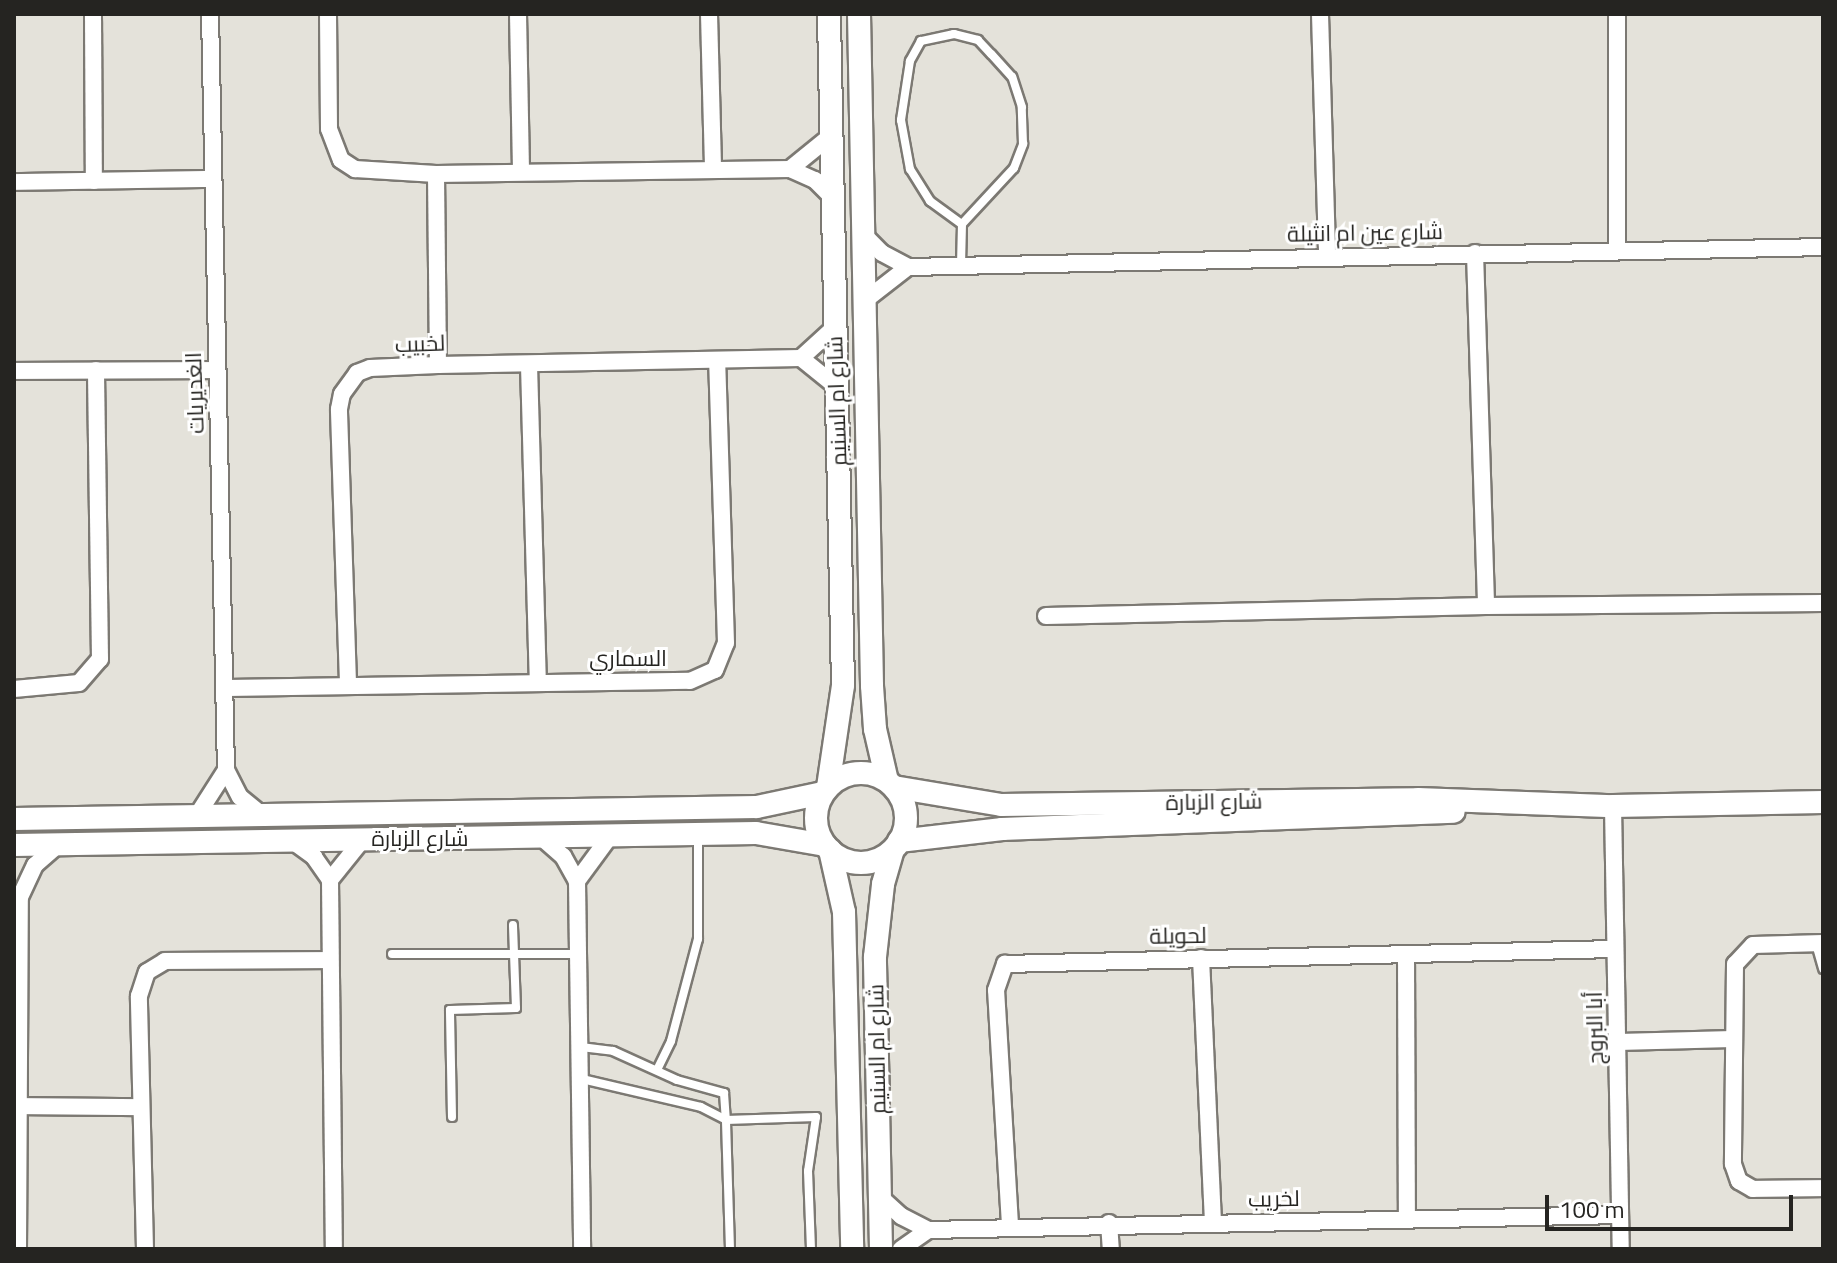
<!DOCTYPE html>
<meta charset="utf-8">
<style>
body{margin:0}
#map{position:relative;width:1837px;height:1263px;overflow:hidden;background:#e4e2da;font-family:"Titillium Web",Cairo,sans-serif}
div>[style]{position:absolute}
.roads{filter:drop-shadow(2px 0 #7c7973) drop-shadow(-2px 0 #7c7973) drop-shadow(0 2px #7c7973) drop-shadow(0 -2px #7c7973)}
.lane>*{height:8px;margin:-4px;padding:0 4px;transform-origin:4px;border-radius:4px;background:#fff}
.street>*{height:16px;margin:-8px;padding:0 8px;transform-origin:8px;border-radius:8px;background:#fff}
.secondary>*{height:22px;margin:-11px;padding:0 11px;transform-origin:11px;border-radius:11px;background:#fff}
.secondary>.ring{margin:-11px;padding:0;box-sizing:content-box;background:none;border:22px solid #fff;border-radius:50%}
span{translate:-50% -50%;white-space:nowrap;text-align:center;line-height:1.15;-webkit-text-stroke:6px #fff;paint-order:stroke}
.street-label{font-size:22px;color:#252421}
.frame{position:absolute;inset:0;border:16px solid #252421;pointer-events:none}
.scale{position:absolute;left:1545px;top:1195px;width:248px;height:36px;box-sizing:border-box;border:4px solid #252421;border-top:0;padding-left:10px;font-size:24px;line-height:28px;white-space:nowrap;color:#252421;-webkit-text-stroke:6px #fff;paint-order:stroke}
</style>
<div id="map">
<div class="roads">
<div class="lane">
<i style="left:961px;top:265px;width:41px;rotate:-88.6deg"></i>
<i style="left:962px;top:224px;width:76px;rotate:-47.1deg"></i>
<i style="left:1014px;top:168px;width:26px;rotate:-69deg"></i>
<i style="left:1023px;top:144px;width:37px;rotate:-92deg"></i>
<i style="left:1022px;top:107px;width:32px;rotate:-108deg"></i>
<i style="left:1012px;top:77px;width:31px;rotate:-132deg"></i>
<i style="left:991px;top:54px;width:19px;rotate:-133deg"></i>
<i style="left:978px;top:40px;width:25px;rotate:-166deg"></i>
<i style="left:954px;top:34px;width:34px;rotate:168deg"></i>
<i style="left:921px;top:41px;width:23px;rotate:119deg"></i>
<i style="left:910px;top:61px;width:60px;rotate:98.7deg"></i>
<i style="left:901px;top:120px;width:50px;rotate:79.6deg"></i>
<i style="left:910px;top:169px;width:38px;rotate:58deg"></i>
<i style="left:930px;top:201px;width:39px;rotate:36deg"></i>
<i style="left:1816px;top:944px;width:26px;rotate:74deg"></i>
<i style="left:392px;top:954px;width:185px"></i>
<i style="left:581px;top:1047px;width:32px;rotate:7deg"></i>
<i style="left:613px;top:1051px;width:70px;rotate:24.4deg"></i>
<i style="left:677px;top:1080px;width:49px;rotate:15.5deg"></i>
<i style="left:724px;top:1093px;width:27px;rotate:86deg"></i>
<i style="left:657px;top:1070px;width:32px;rotate:-64deg"></i>
<i style="left:671px;top:1041px;width:106px;rotate:-75.2deg"></i>
<i style="left:698px;top:939px;width:105px;rotate:-90deg"></i>
<i style="left:582px;top:1079px;width:122px;rotate:13.2deg"></i>
<i style="left:701px;top:1107px;width:28px;rotate:27deg"></i>
<i style="left:452px;top:1117px;width:107px;rotate:-91.1deg"></i>
<i style="left:450px;top:1010px;width:66px;rotate:-1.7deg"></i>
<i style="left:516px;top:1008px;width:83px;rotate:-92.1deg"></i>
<i style="left:730px;top:1249px;width:129px;rotate:-91.8deg"></i>
<i style="left:726px;top:1120px;width:90px;rotate:-1.9deg"></i>
<i style="left:816px;top:1117px;width:55px;rotate:98.4deg"></i>
<i style="left:808px;top:1171px;width:78px;rotate:87.8deg"></i>
</div>
<div class="street">
<i style="left:93px;top:14px;width:167px;rotate:89.7deg"></i>
<i style="left:210px;top:14px;width:756px;rotate:88.79deg"></i>
<i style="left:226px;top:770px;width:30px;rotate:63deg"></i>
<i style="left:240px;top:797px;width:28px;rotate:39deg"></i>
<i style="left:328px;top:14px;width:115px;rotate:89.5deg"></i>
<i style="left:329px;top:129px;width:33px;rotate:69deg"></i>
<i style="left:341px;top:160px;width:17px;rotate:33deg"></i>
<i style="left:355px;top:169px;width:81px;rotate:3.5deg"></i>
<i style="left:436px;top:174px;width:354px;rotate:-0.8deg"></i>
<i style="left:790px;top:169px;width:27px;rotate:24deg"></i>
<i style="left:815px;top:180px;width:28px;rotate:45deg"></i>
<i style="left:518px;top:14px;width:156px;rotate:88.9deg"></i>
<i style="left:709px;top:14px;width:155px;rotate:88.5deg"></i>
<i style="left:1320px;top:14px;width:242px;rotate:88.3deg"></i>
<i style="left:1617px;top:14px;width:236px;rotate:90deg"></i>
<i style="left:790px;top:169px;width:55px;rotate:-39.1deg"></i>
<i style="left:436px;top:174px;width:191px;rotate:89.4deg"></i>
<i style="left:14px;top:182px;width:198px;rotate:-0.9deg"></i>
<i style="left:862px;top:233px;width:28px;rotate:45deg"></i>
<i style="left:882px;top:253px;width:30px;rotate:28deg"></i>
<i style="left:908px;top:267px;width:915px;rotate:-1.25deg"></i>
<i style="left:1475px;top:253px;width:353px;rotate:88.2deg"></i>
<i style="left:1486px;top:606px;width:337px;rotate:-0.5deg"></i>
<i style="left:863px;top:302px;width:57px;rotate:-37.9deg"></i>
<i style="left:801px;top:358px;width:46px;rotate:-42.4deg"></i>
<i style="left:529px;top:365px;width:316px;rotate:88.4deg"></i>
<i style="left:14px;top:371px;width:202px;rotate:-0.3deg"></i>
<i style="left:1046px;top:616px;width:440px;rotate:-1.3deg"></i>
<i style="left:348px;top:683px;width:274px;rotate:-91.9deg"></i>
<i style="left:339px;top:409px;width:15px;rotate:-79deg"></i>
<i style="left:342px;top:394px;width:26px;rotate:-54deg"></i>
<i style="left:357px;top:373px;width:14px;rotate:-21deg"></i>
<i style="left:370px;top:368px;width:68px;rotate:-2.5deg"></i>
<i style="left:438px;top:365px;width:363px;rotate:-1.1deg"></i>
<i style="left:801px;top:358px;width:46px;rotate:38.9deg"></i>
<i style="left:227px;top:688px;width:463px;rotate:-0.9deg"></i>
<i style="left:690px;top:681px;width:27px;rotate:-24deg"></i>
<i style="left:715px;top:670px;width:29px;rotate:-68deg"></i>
<i style="left:726px;top:643px;width:283px;rotate:-91.8deg"></i>
<i style="left:14px;top:689px;width:65px;rotate:-5.3deg"></i>
<i style="left:79px;top:683px;width:32px;rotate:-49deg"></i>
<i style="left:100px;top:659px;width:289px;rotate:-90.8deg"></i>
<i style="left:1613px;top:806px;width:443px;rotate:89deg"></i>
<i style="left:196px;top:817px;width:56px;rotate:-57.4deg"></i>
<i style="left:542px;top:838px;width:28px;rotate:41deg"></i>
<i style="left:563px;top:856px;width:29px;rotate:61deg"></i>
<i style="left:577px;top:881px;width:368px;rotate:89.2deg"></i>
<i style="left:291px;top:840px;width:29px;rotate:36deg"></i>
<i style="left:314px;top:857px;width:28px;rotate:55deg"></i>
<i style="left:330px;top:880px;width:369px;rotate:89.4deg"></i>
<i style="left:330px;top:880px;width:53px;rotate:-51.2deg"></i>
<i style="left:577px;top:881px;width:56px;rotate:-53.7deg"></i>
<i style="left:1823px;top:943px;width:70px;rotate:178.4deg"></i>
<i style="left:1753px;top:945px;width:26px;rotate:133deg"></i>
<i style="left:1735px;top:964px;width:200px;rotate:90.6deg"></i>
<i style="left:1733px;top:1164px;width:18px;rotate:71deg"></i>
<i style="left:1739px;top:1181px;width:16px;rotate:30deg"></i>
<i style="left:1753px;top:1189px;width:70px;rotate:-0.8deg"></i>
<i style="left:1406px;top:954px;width:265px;rotate:89.8deg"></i>
<i style="left:1201px;top:958px;width:264px;rotate:87.4deg"></i>
<i style="left:1617px;top:1042px;width:117px;rotate:-1.5deg"></i>
<i style="left:19px;top:1106px;width:121px;rotate:0.5deg"></i>
<i style="left:879px;top:1196px;width:30px;rotate:42deg"></i>
<i style="left:901px;top:1216px;width:30px;rotate:27deg"></i>
<i style="left:928px;top:1230px;width:692px;rotate:-1.24deg"></i>
<i style="left:1109px;top:1223px;width:26px;rotate:86deg"></i>
<i style="left:1010px;top:1225px;width:235px;rotate:-93.4deg"></i>
<i style="left:996px;top:990px;width:28px;rotate:-71deg"></i>
<i style="left:1005px;top:964px;width:610px;rotate:-1.41deg"></i>
<i style="left:18px;top:1249px;width:352px;rotate:-89.7deg"></i>
<i style="left:20px;top:897px;width:35px;rotate:-65deg"></i>
<i style="left:35px;top:865px;width:30px;rotate:-41deg"></i>
<i style="left:145px;top:1249px;width:253px;rotate:-91.4deg"></i>
<i style="left:139px;top:996px;width:25px;rotate:-72deg"></i>
<i style="left:147px;top:972px;width:21px;rotate:-31deg"></i>
<i style="left:165px;top:961px;width:165px;rotate:-0.3deg"></i>
<i style="left:901px;top:1249px;width:33px;rotate:-35deg"></i>
</div>
<div class="secondary">
<i style="left:859px;top:14px;width:672px;rotate:88.89deg"></i>
<i style="left:872px;top:686px;width:43px;rotate:86deg"></i>
<i style="left:875px;top:729px;width:53px;rotate:77deg"></i>
<i class="ring" style="left:816px;top:773px;width:68px;height:68px"></i>
<i style="left:828px;top:787px;width:103px;rotate:-81.6deg"></i>
<i style="left:843px;top:685px;width:671px;rotate:-91.2deg"></i>
<i style="left:894px;top:787px;width:109px;rotate:9.5deg"></i>
<i style="left:1001px;top:805px;width:417px;rotate:-0.8deg"></i>
<i style="left:1418px;top:799px;width:195px;rotate:2.1deg"></i>
<i style="left:1613px;top:806px;width:210px;rotate:-1.1deg"></i>
<i style="left:14px;top:819px;width:743px;rotate:-0.93deg"></i>
<i style="left:757px;top:807px;width:67px;rotate:-12deg"></i>
<i style="left:899px;top:841px;width:104px;rotate:-6.6deg"></i>
<i style="left:1002px;top:829px;width:452px;rotate:-2.2deg"></i>
<i style="left:14px;top:845px;width:742px;rotate:-0.93deg"></i>
<i style="left:756px;top:833px;width:70px;rotate:9.9deg"></i>
<i style="left:830px;top:850px;width:64px;rotate:77.3deg"></i>
<i style="left:844px;top:912px;width:337px;rotate:88.6deg"></i>
<i style="left:881px;top:1249px;width:292px;rotate:-91.2deg"></i>
<i style="left:875px;top:957px;width:73px;rotate:-83.7deg"></i>
<i style="left:883px;top:884px;width:35px;rotate:-74deg"></i>
</div>
</div>
<div class="street-label">
<span style="left:1365px;top:233px;rotate:-1deg">شارع عين ام انثيلة</span>
<span style="left:420px;top:344px;rotate:-2deg">لخبيب</span>
<span style="left:195px;top:393px;rotate:-92deg">الغديريات</span>
<span style="left:837px;top:401px;rotate:-92deg">شارع ام السنيم</span>
<span style="left:628px;top:659px">السماري</span>
<span style="left:1214px;top:802px;rotate:-1deg">شارع الزبارة</span>
<span style="left:420px;top:839px">شارع الزبارة</span>
<span style="left:1178px;top:936px;rotate:-1deg">لحويلة</span>
<span style="left:1595px;top:1028px;rotate:-91deg">أبا البروج</span>
<span style="left:877px;top:1049px;rotate:-91deg">شارع ام السنيم</span>
<span style="left:1274px;top:1199px;rotate:-1deg">لخريب</span>
</div>
<div class="frame"></div>
<div class="scale">100 m</div>
</div>
